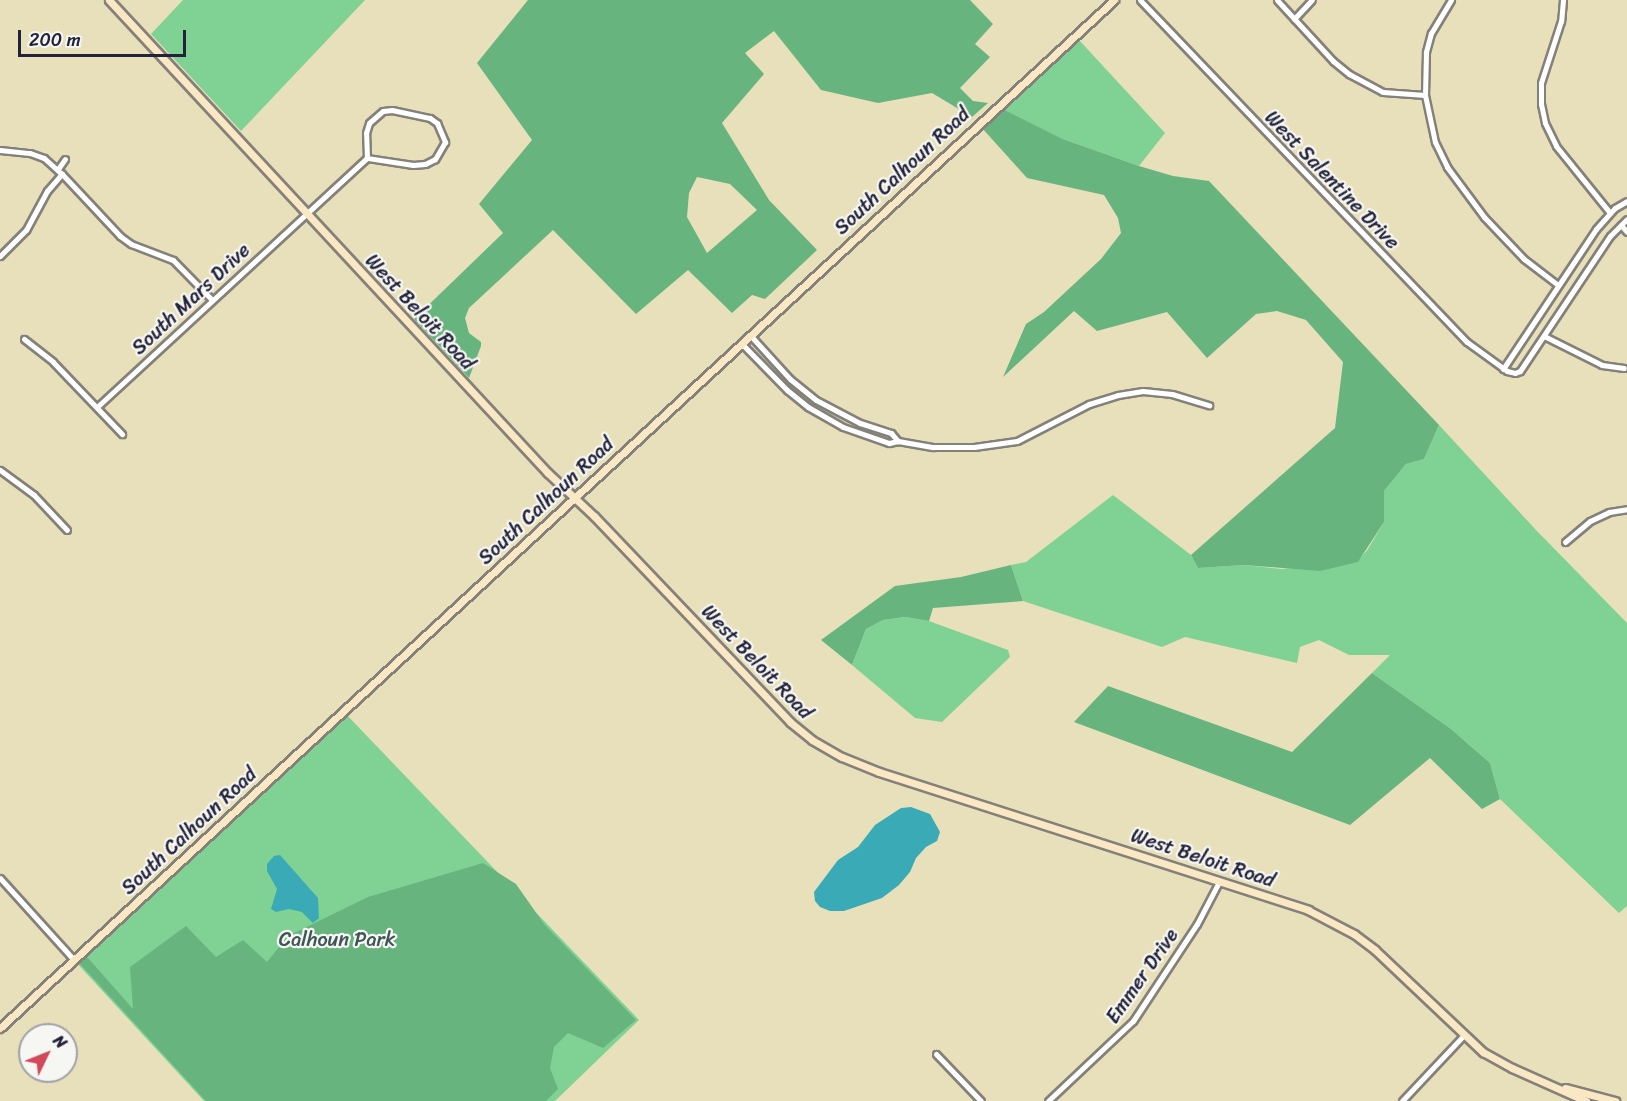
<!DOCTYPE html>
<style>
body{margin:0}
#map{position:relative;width:1627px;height:1101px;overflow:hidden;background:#e7e0ba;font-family:Sriracha,sans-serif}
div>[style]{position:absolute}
.green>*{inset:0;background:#80d294}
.forest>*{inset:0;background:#68b47e}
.water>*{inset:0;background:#3aaab6}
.roads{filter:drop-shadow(2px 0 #84817a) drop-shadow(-2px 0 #84817a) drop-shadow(0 2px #84817a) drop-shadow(0 -2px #84817a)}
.street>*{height:5px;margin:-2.5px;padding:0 2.5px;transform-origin:2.5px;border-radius:2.5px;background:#fff}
.secondary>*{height:7px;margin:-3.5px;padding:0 3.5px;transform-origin:3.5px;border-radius:3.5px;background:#fae7c3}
span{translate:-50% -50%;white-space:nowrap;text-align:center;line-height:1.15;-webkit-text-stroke:4.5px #f6f6f2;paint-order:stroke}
.street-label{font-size:20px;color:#22223b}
.park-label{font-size:20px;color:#3e5756}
.north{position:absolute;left:18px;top:1023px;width:60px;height:60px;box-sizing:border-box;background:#f6f6f2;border:2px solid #a1a1a9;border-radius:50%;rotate:47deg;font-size:16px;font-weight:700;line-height:24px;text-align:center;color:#22223b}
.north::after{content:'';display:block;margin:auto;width:21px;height:27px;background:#d1495b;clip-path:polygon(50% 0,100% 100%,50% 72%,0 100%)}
.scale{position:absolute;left:18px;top:30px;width:168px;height:27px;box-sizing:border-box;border:3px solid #22223b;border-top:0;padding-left:8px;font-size:18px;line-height:21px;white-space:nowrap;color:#22223b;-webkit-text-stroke:4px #f6f6f2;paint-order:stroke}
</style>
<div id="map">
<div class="green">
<i style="clip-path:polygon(183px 0,365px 0,241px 131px,151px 34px)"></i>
<i style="clip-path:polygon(1079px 40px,1165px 133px,1139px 166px,1063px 139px,1005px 110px)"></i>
<i style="clip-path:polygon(1439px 425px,1536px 530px,1627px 623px,1627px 906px,1619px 913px,1500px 799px,1490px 763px,1451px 729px,1372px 673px,1390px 655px,1349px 655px,1319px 640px,1300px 647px,1297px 663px,1185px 637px,1162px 647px,1023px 601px,1011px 565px,1026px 562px,1113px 495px,1191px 555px,1198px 568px,1244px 565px,1282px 569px,1357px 562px,1368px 549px,1384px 522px,1384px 491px,1406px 464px,1424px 459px)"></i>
<i style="clip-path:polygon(905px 617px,929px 621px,1008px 650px,1010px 657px,942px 722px,915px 718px,852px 665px,866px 629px,883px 620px)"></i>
<i style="clip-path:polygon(343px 711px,639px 1020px,555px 1101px,204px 1101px,74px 960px)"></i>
</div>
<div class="forest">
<i style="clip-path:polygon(evenodd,528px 0,970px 0,993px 24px,975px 44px,990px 57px,960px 88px,973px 101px,988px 103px,972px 117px,932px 93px,878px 103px,821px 90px,774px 31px,745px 53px,764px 74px,722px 123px,769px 200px,817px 250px,765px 299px,752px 295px,732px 313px,688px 270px,636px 314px,553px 230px,469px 308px,465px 318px,469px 333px,481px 342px,481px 346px,469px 378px,414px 319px,503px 233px,479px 204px,532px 140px,477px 63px,528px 0,697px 177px,730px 184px,757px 210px,707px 253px,687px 217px,689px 193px,697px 177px)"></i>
<i style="clip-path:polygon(1005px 110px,1063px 139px,1139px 166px,1173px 176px,1209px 181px,1439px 425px,1424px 459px,1406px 464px,1384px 491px,1384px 522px,1358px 562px,1320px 571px,1244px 565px,1198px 568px,1191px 555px,1335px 428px,1343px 362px,1306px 320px,1277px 311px,1256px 314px,1207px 358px,1167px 312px,1097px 331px,1074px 311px,1003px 377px,1026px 324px,1044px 312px,1101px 259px,1121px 233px,1118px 218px,1104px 195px,1027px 178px,982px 128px)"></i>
<i style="clip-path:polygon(1011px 565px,1023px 601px,933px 608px,929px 621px,905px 617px,883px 620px,866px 629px,852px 665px,821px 640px,895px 586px,961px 577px)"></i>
<i style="clip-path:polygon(1372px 673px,1451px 729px,1490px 763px,1500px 799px,1482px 809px,1430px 758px,1350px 825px,1074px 722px,1108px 686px,1292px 752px)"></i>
<i style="clip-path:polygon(483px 863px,516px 884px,544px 924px,636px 1020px,603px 1048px,568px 1033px,554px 1047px,550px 1068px,558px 1089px,546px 1101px,206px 1101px,80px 964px,80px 959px,88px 958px,133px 1009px,130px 967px,186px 926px,216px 957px,243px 940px,267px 962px,288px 936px,368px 897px)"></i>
</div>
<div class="water">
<i style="clip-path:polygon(911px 807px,930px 814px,940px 832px,937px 841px,926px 847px,916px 858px,910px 872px,899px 885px,882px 898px,844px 911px,830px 911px,820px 907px,815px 901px,814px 892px,838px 860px,858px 847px,875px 825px,901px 808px)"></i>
<i style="clip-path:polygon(280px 855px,318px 898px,319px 918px,313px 923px,302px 912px,289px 909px,276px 912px,271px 909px,277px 889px,267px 871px,267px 864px,274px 856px)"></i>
</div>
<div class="roads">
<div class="street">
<i style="left:1140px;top:0;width:473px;rotate:46.3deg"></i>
<i style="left:1467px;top:342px;width:49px;rotate:35.9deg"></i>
<i style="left:1507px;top:371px;width:8px;rotate:14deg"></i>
<i style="left:1515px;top:373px;width:5px;rotate:-22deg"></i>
<i style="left:1520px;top:371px;width:162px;rotate:-56.3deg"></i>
<i style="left:1610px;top:236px;width:24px;rotate:-45deg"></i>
<i style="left:1277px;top:0;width:83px;rotate:47.4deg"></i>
<i style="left:1333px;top:61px;width:21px;rotate:39deg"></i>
<i style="left:1349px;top:74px;width:38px;rotate:28deg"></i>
<i style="left:1383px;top:92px;width:42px;rotate:4.1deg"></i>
<i style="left:1451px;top:0;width:39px;rotate:121deg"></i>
<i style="left:1431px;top:33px;width:20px;rotate:105deg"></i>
<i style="left:1426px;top:52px;width:43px;rotate:91.3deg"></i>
<i style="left:1425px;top:95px;width:48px;rotate:78deg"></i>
<i style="left:1435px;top:142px;width:28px;rotate:64deg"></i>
<i style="left:1447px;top:167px;width:62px;rotate:53.5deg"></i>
<i style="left:1484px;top:217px;width:58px;rotate:46.4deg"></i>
<i style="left:1524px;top:259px;width:43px;rotate:37.4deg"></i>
<i style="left:1563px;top:0;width:21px;rotate:95deg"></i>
<i style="left:1561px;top:21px;width:65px;rotate:107.9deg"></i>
<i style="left:1541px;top:83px;width:21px;rotate:90deg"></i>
<i style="left:1541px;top:104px;width:19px;rotate:78deg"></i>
<i style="left:1545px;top:123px;width:25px;rotate:64deg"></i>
<i style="left:1556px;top:146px;width:86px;rotate:51.1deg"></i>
<i style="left:1294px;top:19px;width:26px;rotate:-47deg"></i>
<i style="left:392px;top:110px;width:39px;rotate:12deg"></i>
<i style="left:430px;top:118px;width:9px;rotate:36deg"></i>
<i style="left:437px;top:123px;width:21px;rotate:67deg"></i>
<i style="left:445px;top:142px;width:20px;rotate:120deg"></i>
<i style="left:435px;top:159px;width:11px;rotate:153deg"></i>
<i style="left:425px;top:164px;width:12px;rotate:175deg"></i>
<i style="left:413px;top:165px;width:47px;rotate:-171.3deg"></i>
<i style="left:367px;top:158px;width:25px;rotate:-92deg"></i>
<i style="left:366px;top:133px;width:10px;rotate:-73deg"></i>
<i style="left:369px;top:123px;width:18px;rotate:-41deg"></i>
<i style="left:383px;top:111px;width:9px;rotate:-6deg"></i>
<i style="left:0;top:150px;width:30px;rotate:6deg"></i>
<i style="left:30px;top:153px;width:15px;rotate:20deg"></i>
<i style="left:44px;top:158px;width:24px;rotate:42deg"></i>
<i style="left:62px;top:174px;width:85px;rotate:46.9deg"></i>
<i style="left:120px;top:236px;width:14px;rotate:36deg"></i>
<i style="left:131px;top:244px;width:45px;rotate:20.9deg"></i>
<i style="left:173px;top:260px;width:56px;rotate:45.7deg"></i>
<i style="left:58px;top:169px;width:12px;rotate:-55deg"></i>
<i style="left:1621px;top:225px;width:9px;rotate:49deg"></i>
<i style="left:0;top:256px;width:37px;rotate:-45deg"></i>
<i style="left:26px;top:230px;width:44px;rotate:-61.7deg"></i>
<i style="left:47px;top:191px;width:23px;rotate:-49deg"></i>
<i style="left:750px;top:335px;width:59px;rotate:47.7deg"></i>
<i style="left:790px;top:379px;width:33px;rotate:39deg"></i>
<i style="left:816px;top:400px;width:50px;rotate:27.6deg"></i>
<i style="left:860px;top:423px;width:33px;rotate:18deg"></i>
<i style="left:891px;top:433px;width:11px;rotate:49deg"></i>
<i style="left:1544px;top:336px;width:65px;rotate:26.6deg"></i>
<i style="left:1602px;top:365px;width:22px;rotate:8deg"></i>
<i style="left:24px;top:339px;width:37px;rotate:38deg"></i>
<i style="left:53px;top:362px;width:100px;rotate:46.2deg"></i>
<i style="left:741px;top:343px;width:66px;rotate:45.6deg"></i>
<i style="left:787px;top:390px;width:27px;rotate:39deg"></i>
<i style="left:808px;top:407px;width:40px;rotate:29.7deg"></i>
<i style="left:843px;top:427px;width:49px;rotate:19.2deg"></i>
<i style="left:889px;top:443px;width:9px;rotate:-13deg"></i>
<i style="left:898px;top:441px;width:36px;rotate:10deg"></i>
<i style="left:933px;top:447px;width:41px"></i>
<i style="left:974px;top:447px;width:43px;rotate:-7.9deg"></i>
<i style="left:1017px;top:441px;width:81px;rotate:-27.2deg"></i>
<i style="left:1089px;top:404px;width:30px;rotate:-17deg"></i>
<i style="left:1118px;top:395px;width:25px;rotate:-9deg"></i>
<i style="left:1143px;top:391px;width:29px;rotate:6deg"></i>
<i style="left:1172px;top:394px;width:39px;rotate:17deg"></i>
<i style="left:1503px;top:369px;width:168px;rotate:-56.4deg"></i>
<i style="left:1596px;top:229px;width:28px;rotate:-48deg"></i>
<i style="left:1615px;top:208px;width:14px;rotate:-30deg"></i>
<i style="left:97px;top:407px;width:367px;rotate:-42.7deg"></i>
<i style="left:0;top:470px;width:42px;rotate:36.3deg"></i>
<i style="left:34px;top:495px;width:48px;rotate:46.7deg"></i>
<i style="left:1565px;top:542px;width:33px;rotate:-40deg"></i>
<i style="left:1590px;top:521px;width:21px;rotate:-25deg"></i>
<i style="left:1609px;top:512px;width:18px;rotate:-9deg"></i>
<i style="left:0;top:878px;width:110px;rotate:47.9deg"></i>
<i style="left:936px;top:1054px;width:65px;rotate:46.2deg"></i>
<i style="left:1048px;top:1101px;width:117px;rotate:-43.3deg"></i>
<i style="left:1133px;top:1021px;width:116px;rotate:-56.6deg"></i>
<i style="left:1197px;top:924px;width:47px;rotate:-62.4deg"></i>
<i style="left:1402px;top:1101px;width:91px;rotate:-46.8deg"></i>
</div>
<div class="secondary">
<i style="left:109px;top:0;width:645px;rotate:47.14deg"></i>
<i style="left:548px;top:473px;width:63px;rotate:43.1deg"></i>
<i style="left:594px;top:516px;width:284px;rotate:46.4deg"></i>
<i style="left:790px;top:722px;width:28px;rotate:39deg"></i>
<i style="left:812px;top:740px;width:34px;rotate:30deg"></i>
<i style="left:842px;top:757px;width:40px;rotate:22deg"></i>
<i style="left:879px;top:772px;width:451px;rotate:17.8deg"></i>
<i style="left:1308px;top:910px;width:52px;rotate:27.6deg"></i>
<i style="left:1354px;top:934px;width:26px;rotate:37deg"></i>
<i style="left:1375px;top:950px;width:149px;rotate:43.4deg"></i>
<i style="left:1483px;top:1052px;width:33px;rotate:29deg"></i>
<i style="left:1512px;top:1068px;width:81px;rotate:24deg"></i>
<i style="left:0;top:1028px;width:1516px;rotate:-42.7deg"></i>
<i style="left:1565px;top:1088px;width:52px;rotate:14.6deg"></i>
</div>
</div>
<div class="street-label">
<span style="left:902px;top:171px;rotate:-43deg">South Calhoun Road</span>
<span style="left:1332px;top:180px;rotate:46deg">West Salentine Drive</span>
<span style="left:191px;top:299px;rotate:-43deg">South Mars Drive</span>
<span style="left:420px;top:312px;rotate:47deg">West Beloit Road</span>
<span style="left:546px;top:501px;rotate:-43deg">South Calhoun Road</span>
<span style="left:757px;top:662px;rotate:46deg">West Beloit Road</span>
<span style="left:189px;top:831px;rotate:-43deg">South Calhoun Road</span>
<span style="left:1203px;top:858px;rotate:18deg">West Beloit Road</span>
<span style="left:1142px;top:976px;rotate:-55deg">Emmer Drive</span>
</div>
<div class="park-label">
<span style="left:337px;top:939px">Calhoun Park</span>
</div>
<div class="north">N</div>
<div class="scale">200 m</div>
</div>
